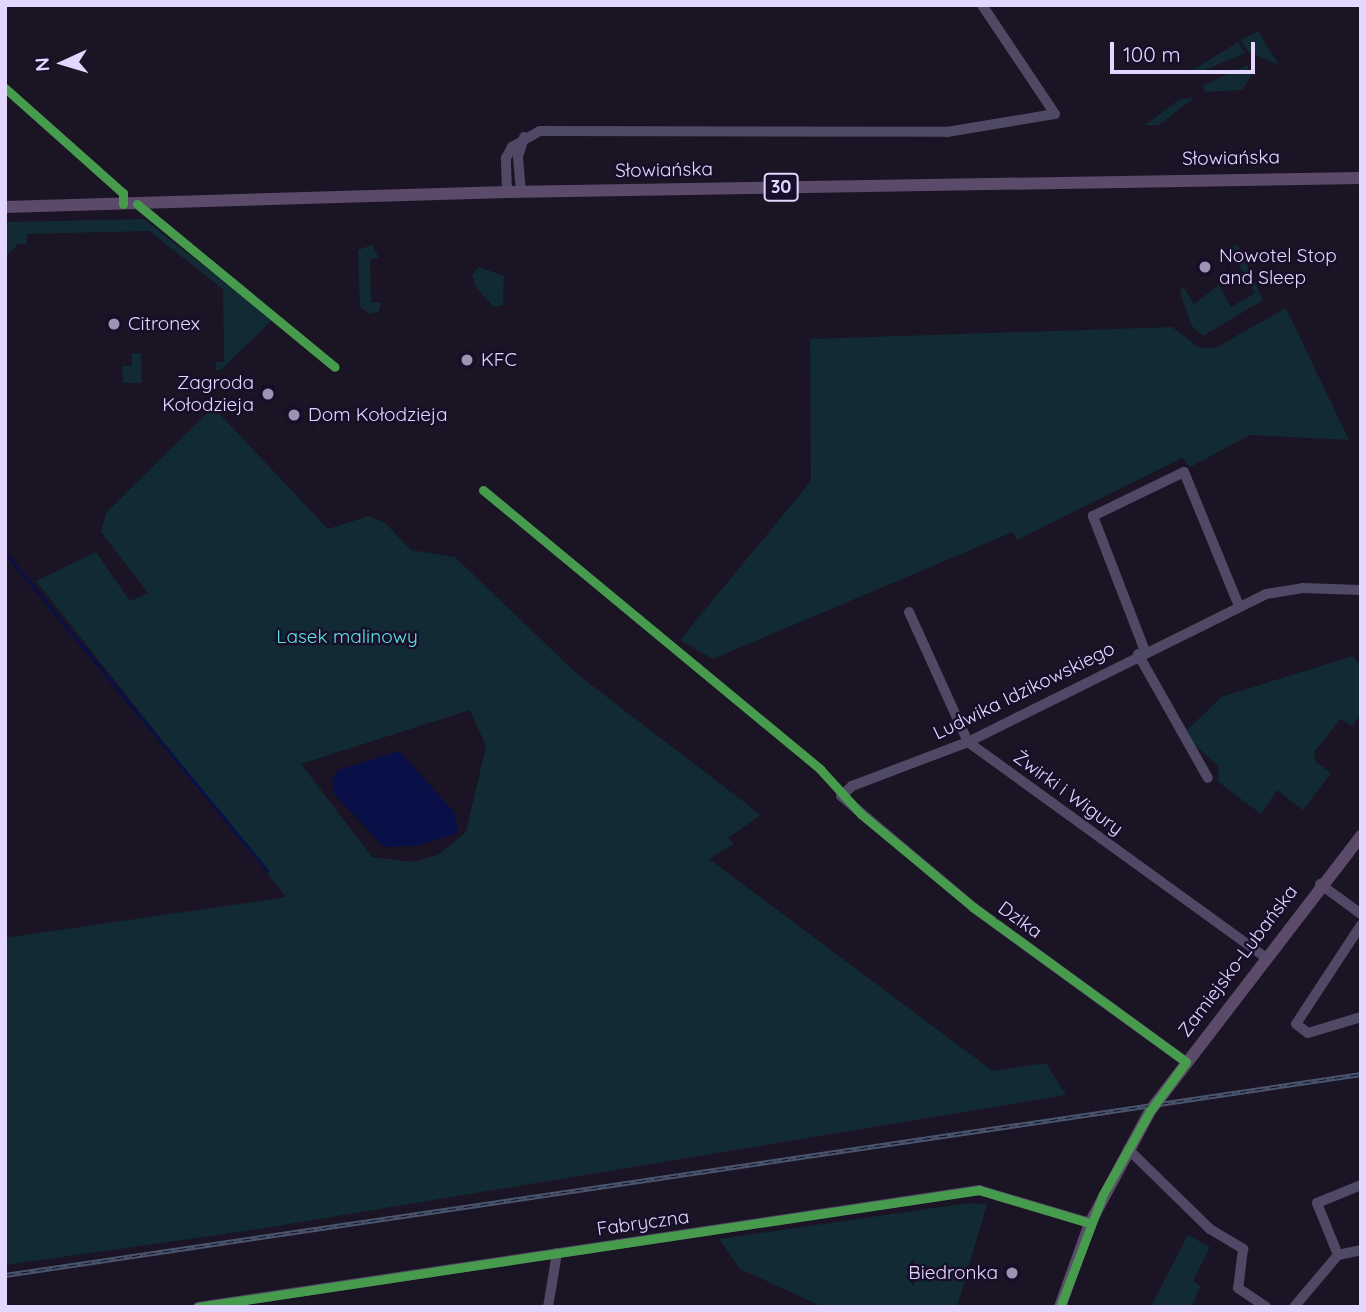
<!DOCTYPE html>
<meta charset="utf-8">
<style>
body{margin:0}
#map{position:relative;width:1366px;height:1312px;overflow:hidden;background:#1a1424;font-family:Quicksand,sans-serif}
div>[style]{position:absolute}
.green>*{inset:0;background:#112a33}
.water>*{inset:0;background:#081047}
.stream>*{height:2.5px;margin:-1.25px;padding:0 1.25px;transform-origin:1.25px;border-radius:1.25px;background:#081047}
.minor>*{height:10px;margin:-5px;padding:0 5px;transform-origin:5px;border-radius:5px;background:#504965}
.major>*{height:12px;margin:-6px;padding:0 6px;transform-origin:6px;border-radius:6px;background:#5b4a6a}
.rail>*{height:5px;margin-top:-2.5px;transform-origin:0;background:repeating-linear-gradient(90deg,#190e2a 0 8px,#4a5670 0 16px);box-sizing:border-box;border-block:2px solid #4a5670}
.cycleway>*{height:9px;margin:-4.5px;padding:0 4.5px;transform-origin:4.5px;border-radius:4.5px;background:#469c4c}
.dots>*{width:19px;height:19px;translate:-50% -50%;box-sizing:border-box;border:4px solid #190e2a;border-radius:50%}
span{translate:-50% -50%;white-space:nowrap;text-align:center;line-height:1.15;-webkit-text-stroke:5px #190e2a;paint-order:stroke}
.shield-label span{padding:2px 5px;background:#190e2a;border:2px solid;border-radius:5px;-webkit-text-stroke-width:0}
.shield-label{font-size:18px;color:#e4d7ff;font-weight:700}
.street-label{font-size:19px;color:#e4d7ff}
.poi-label{font-size:19px;color:#e4d7ff}
.left{translate:0 -50%;text-align:left}
.right{translate:-100% -50%;text-align:right}
.park-label{font-size:19px;color:#58eae6}
.frame{position:absolute;inset:0;border:7px solid #e4d7ff;pointer-events:none}
.north{position:absolute;left:28px;top:28px;width:70px;height:70px;-webkit-text-stroke:5px #190e2a;paint-order:stroke;rotate:266deg;font-size:19px;font-weight:700;line-height:28px;text-align:center;color:#e4d7ff}
.north::after{content:'';display:block;margin:auto;width:24px;height:32px;background:#e4d7ff;clip-path:polygon(50% 0,100% 100%,50% 72%,0 100%)}
.scale{position:absolute;left:1110px;top:42px;width:145px;height:32px;box-sizing:border-box;border:4px solid #e4d7ff;border-top:0;padding-left:9px;font-size:21px;line-height:24px;white-space:nowrap;color:#e4d7ff;-webkit-text-stroke:5px #190e2a;paint-order:stroke}
</style>
<div id="map">
<div class="green">
<i style="clip-path:polygon(1258px 31px,1279px 65px,1248px 52px,1241px 40px)"></i>
<i style="clip-path:polygon(1238px 42px,1245px 53px,1196px 74px,1193px 70px)"></i>
<i style="clip-path:polygon(1247px 65px,1252px 75px,1242px 90px,1206px 92px,1202px 86px)"></i>
<i style="clip-path:polygon(1194px 98px,1159px 125px,1145px 125px,1180px 99px)"></i>
<i style="clip-path:polygon(144px 219px,272px 320px,221px 370px,216px 370px,216px 362px,224px 362px,223px 289px,149px 231px,27px 234px,27px 244px,18px 244px,5px 257px,5px 222px)"></i>
<i style="clip-path:polygon(1237px 244px,1263px 300px,1203px 336px,1192px 326px,1180px 293px,1183px 286px,1194px 304px,1219px 285px,1231px 307px,1255px 293px,1230px 249px)"></i>
<i style="clip-path:polygon(372px 245px,379px 258px,370px 259px,371px 302px,381px 303px,379px 311px,370px 314px,360px 307px,358px 250px)"></i>
<i style="clip-path:polygon(479px 267px,504px 276px,503px 305px,494px 307px,476px 288px,472px 275px)"></i>
<i style="clip-path:polygon(1286px 308px,1349px 440px,1250px 435px,1190px 467px,1182px 458px,1017px 540px,1013px 532px,713px 659px,680px 640px,811px 481px,810px 339px,1172px 327px,1200px 348px,1215px 348px)"></i>
<i style="clip-path:polygon(132px 353px,141px 353px,142px 383px,123px 383px,122px 366px,132px 366px)"></i>
<i style="clip-path:polygon(evenodd,213px 407px,328px 529px,369px 516px,384px 522px,411px 550px,455px 557px,577px 674px,761px 815px,728px 838px,734px 844px,709px 859px,993px 1071px,1046px 1063px,1066px 1095px,259px 1229px,5px 1265px,5px 938px,286px 897px,36px 581px,96px 552px,130px 601px,148px 593px,101px 532px,106px 513px,213px 407px,470px 710px,486px 746px,466px 832px,438px 855px,413px 862px,372px 857px,301px 764px,470px 710px)"></i>
<i style="clip-path:polygon(1353px 656px,1361px 667px,1361px 714px,1352px 726px,1341px 719px,1314px 752px,1316px 762px,1331px 773px,1303px 810px,1277px 790px,1261px 814px,1217px 781px,1219px 767px,1183px 734px,1221px 697px)"></i>
<i style="clip-path:polygon(968px 1203px,987px 1204px,957px 1307px,823px 1307px,740px 1269px,719px 1239px)"></i>
<i style="clip-path:polygon(1188px 1235px,1210px 1247px,1193px 1281px,1201px 1286px,1191px 1307px,1157px 1307px,1152px 1304px)"></i>
</div>
<div class="water">
<i style="clip-path:polygon(399px 751px,455px 813px,458px 833px,417px 846px,384px 847px,334px 794px,332px 780px,338px 770px)"></i>
</div>
<div class="stream">
<i style="left:5px;top:552px;width:413px;rotate:50.5deg"></i>
</div>
<div class="minor">
<i style="left:507px;top:192px;width:34px;rotate:-92deg"></i>
<i style="left:506px;top:158px;width:13px;rotate:-61deg"></i>
<i style="left:512px;top:147px;width:32px;rotate:-30deg"></i>
<i style="left:540px;top:131px;width:407px;rotate:0.1deg"></i>
<i style="left:947px;top:132px;width:109px;rotate:-9.5deg"></i>
<i style="left:1055px;top:114px;width:131px;rotate:-123.8deg"></i>
<i style="left:521px;top:192px;width:35px;rotate:-95deg"></i>
<i style="left:518px;top:157px;width:21px;rotate:-73deg"></i>
<i style="left:909px;top:612px;width:143px;rotate:65.6deg"></i>
<i style="left:968px;top:742px;width:365px;rotate:35.9deg"></i>
<i style="left:1145px;top:651px;width:145px;rotate:-111.1deg"></i>
<i style="left:1093px;top:516px;width:101px;rotate:-25.8deg"></i>
<i style="left:1184px;top:472px;width:145px;rotate:67.7deg"></i>
<i style="left:1138px;top:654px;width:142px;rotate:60.6deg"></i>
<i style="left:1320px;top:884px;width:51px;rotate:36.2deg"></i>
<i style="left:1361px;top:925px;width:118px;rotate:123.3deg"></i>
<i style="left:1296px;top:1024px;width:15px;rotate:37deg"></i>
<i style="left:1308px;top:1033px;width:55px;rotate:-16.8deg"></i>
<i style="left:1186px;top:1062px;width:263px;rotate:-144deg"></i>
<i style="left:973px;top:907px;width:172px;rotate:-139.9deg"></i>
<i style="left:841px;top:796px;width:15px;rotate:-42deg"></i>
<i style="left:852px;top:786px;width:124px;rotate:-20.8deg"></i>
<i style="left:968px;top:742px;width:333px;rotate:-26.4deg"></i>
<i style="left:1266px;top:594px;width:36px;rotate:-9deg"></i>
<i style="left:1302px;top:588px;width:59px;rotate:1.9deg"></i>
<i style="left:1128px;top:1149px;width:115px;rotate:44.3deg"></i>
<i style="left:1210px;top:1229px;width:39px;rotate:31deg"></i>
<i style="left:1243px;top:1249px;width:39px;rotate:97deg"></i>
<i style="left:1238px;top:1288px;width:34px;rotate:34deg"></i>
<i style="left:1338px;top:1255px;width:56px;rotate:-112deg"></i>
<i style="left:1317px;top:1203px;width:48px;rotate:-22.2deg"></i>
<i style="left:198px;top:1307px;width:790px;rotate:-8.52deg"></i>
<i style="left:979px;top:1190px;width:116px;rotate:16.6deg"></i>
<i style="left:548px;top:1307px;width:55px;rotate:-80.5deg"></i>
<i style="left:1294px;top:1307px;width:68px;rotate:-49.8deg"></i>
<i style="left:1338px;top:1255px;width:24px;rotate:-12deg"></i>
</div>
<div class="major">
<i style="left:5px;top:207px;width:502px;rotate:-1.71deg"></i>
<i style="left:507px;top:192px;width:854px;rotate:-0.94deg"></i>
<i style="left:1060px;top:1307px;width:89px;rotate:-70.3deg"></i>
<i style="left:1090px;top:1223px;width:127px;rotate:-61.8deg"></i>
<i style="left:1150px;top:1111px;width:347px;rotate:-52.5deg"></i>
</div>
<div class="rail">
<i style="left:5px;top:1275px;width:1371px;rotate:-8.43deg"></i>
</div>
<div class="cycleway">
<i style="left:5px;top:88px;width:158px;rotate:41.7deg"></i>
<i style="left:123px;top:193px;width:11px;rotate:90deg"></i>
<i style="left:137px;top:204px;width:256px;rotate:39.5deg"></i>
<i style="left:483px;top:490px;width:438px;rotate:39.6deg"></i>
<i style="left:820px;top:769px;width:61px;rotate:47.7deg"></i>
<i style="left:861px;top:814px;width:146px;rotate:39.7deg"></i>
<i style="left:973px;top:907px;width:263px;rotate:36deg"></i>
<i style="left:1186px;top:1062px;width:61px;rotate:126.3deg"></i>
<i style="left:1150px;top:1111px;width:95px;rotate:119.5deg"></i>
<i style="left:1103px;top:1194px;width:121px;rotate:110.8deg"></i>
<i style="left:198px;top:1307px;width:790px;rotate:-8.52deg"></i>
<i style="left:979px;top:1190px;width:116px;rotate:16.6deg"></i>
</div>
<div class="dots">
<i style="left:1205px;top:267px;background:#9d93b2"></i>
<i style="left:114px;top:324px;background:#9d93b2"></i>
<i style="left:467px;top:360px;background:#9d93b2"></i>
<i style="left:268px;top:394px;background:#9d93b2"></i>
<i style="left:294px;top:415px;background:#9d93b2"></i>
<i style="left:1012px;top:1273px;background:#9d93b2"></i>
</div>
<div class="shield-label">
<span style="left:781px;top:187px">30</span>
</div>
<div class="street-label">
<span style="left:1231px;top:158px;rotate:-1deg">Słowiańska</span>
<span style="left:664px;top:170px;rotate:-1deg">Słowiańska</span>
<span style="left:1024px;top:691px;rotate:-26deg">Ludwika Idzikowskiego</span>
<span style="left:1068px;top:793px;rotate:36deg">Żwirki i Wigury</span>
<span style="left:1020px;top:920px;rotate:36deg">Dzika</span>
<span style="left:1238px;top:961px;rotate:-53deg">Zamiejsko-Lubańska</span>
<span style="left:643px;top:1223px;rotate:-8deg">Fabryczna</span>
</div>
<div class="poi-label">
<span class="left" style="left:1219px;top:267px">Nowotel Stop<br>and Sleep</span>
<span class="left" style="left:128px;top:324px">Citronex</span>
<span class="left" style="left:481px;top:360px">KFC</span>
<span class="right" style="left:254px;top:394px">Zagroda<br>Kołodzieja</span>
<span class="left" style="left:308px;top:415px">Dom Kołodzieja</span>
<span class="right" style="left:998px;top:1273px">Biedronka</span>
</div>
<div class="park-label">
<span style="left:347px;top:637px">Lasek malinowy</span>
</div>
<div class="frame"></div>
<div class="north">N</div>
<div class="scale">100 m</div>
</div>
